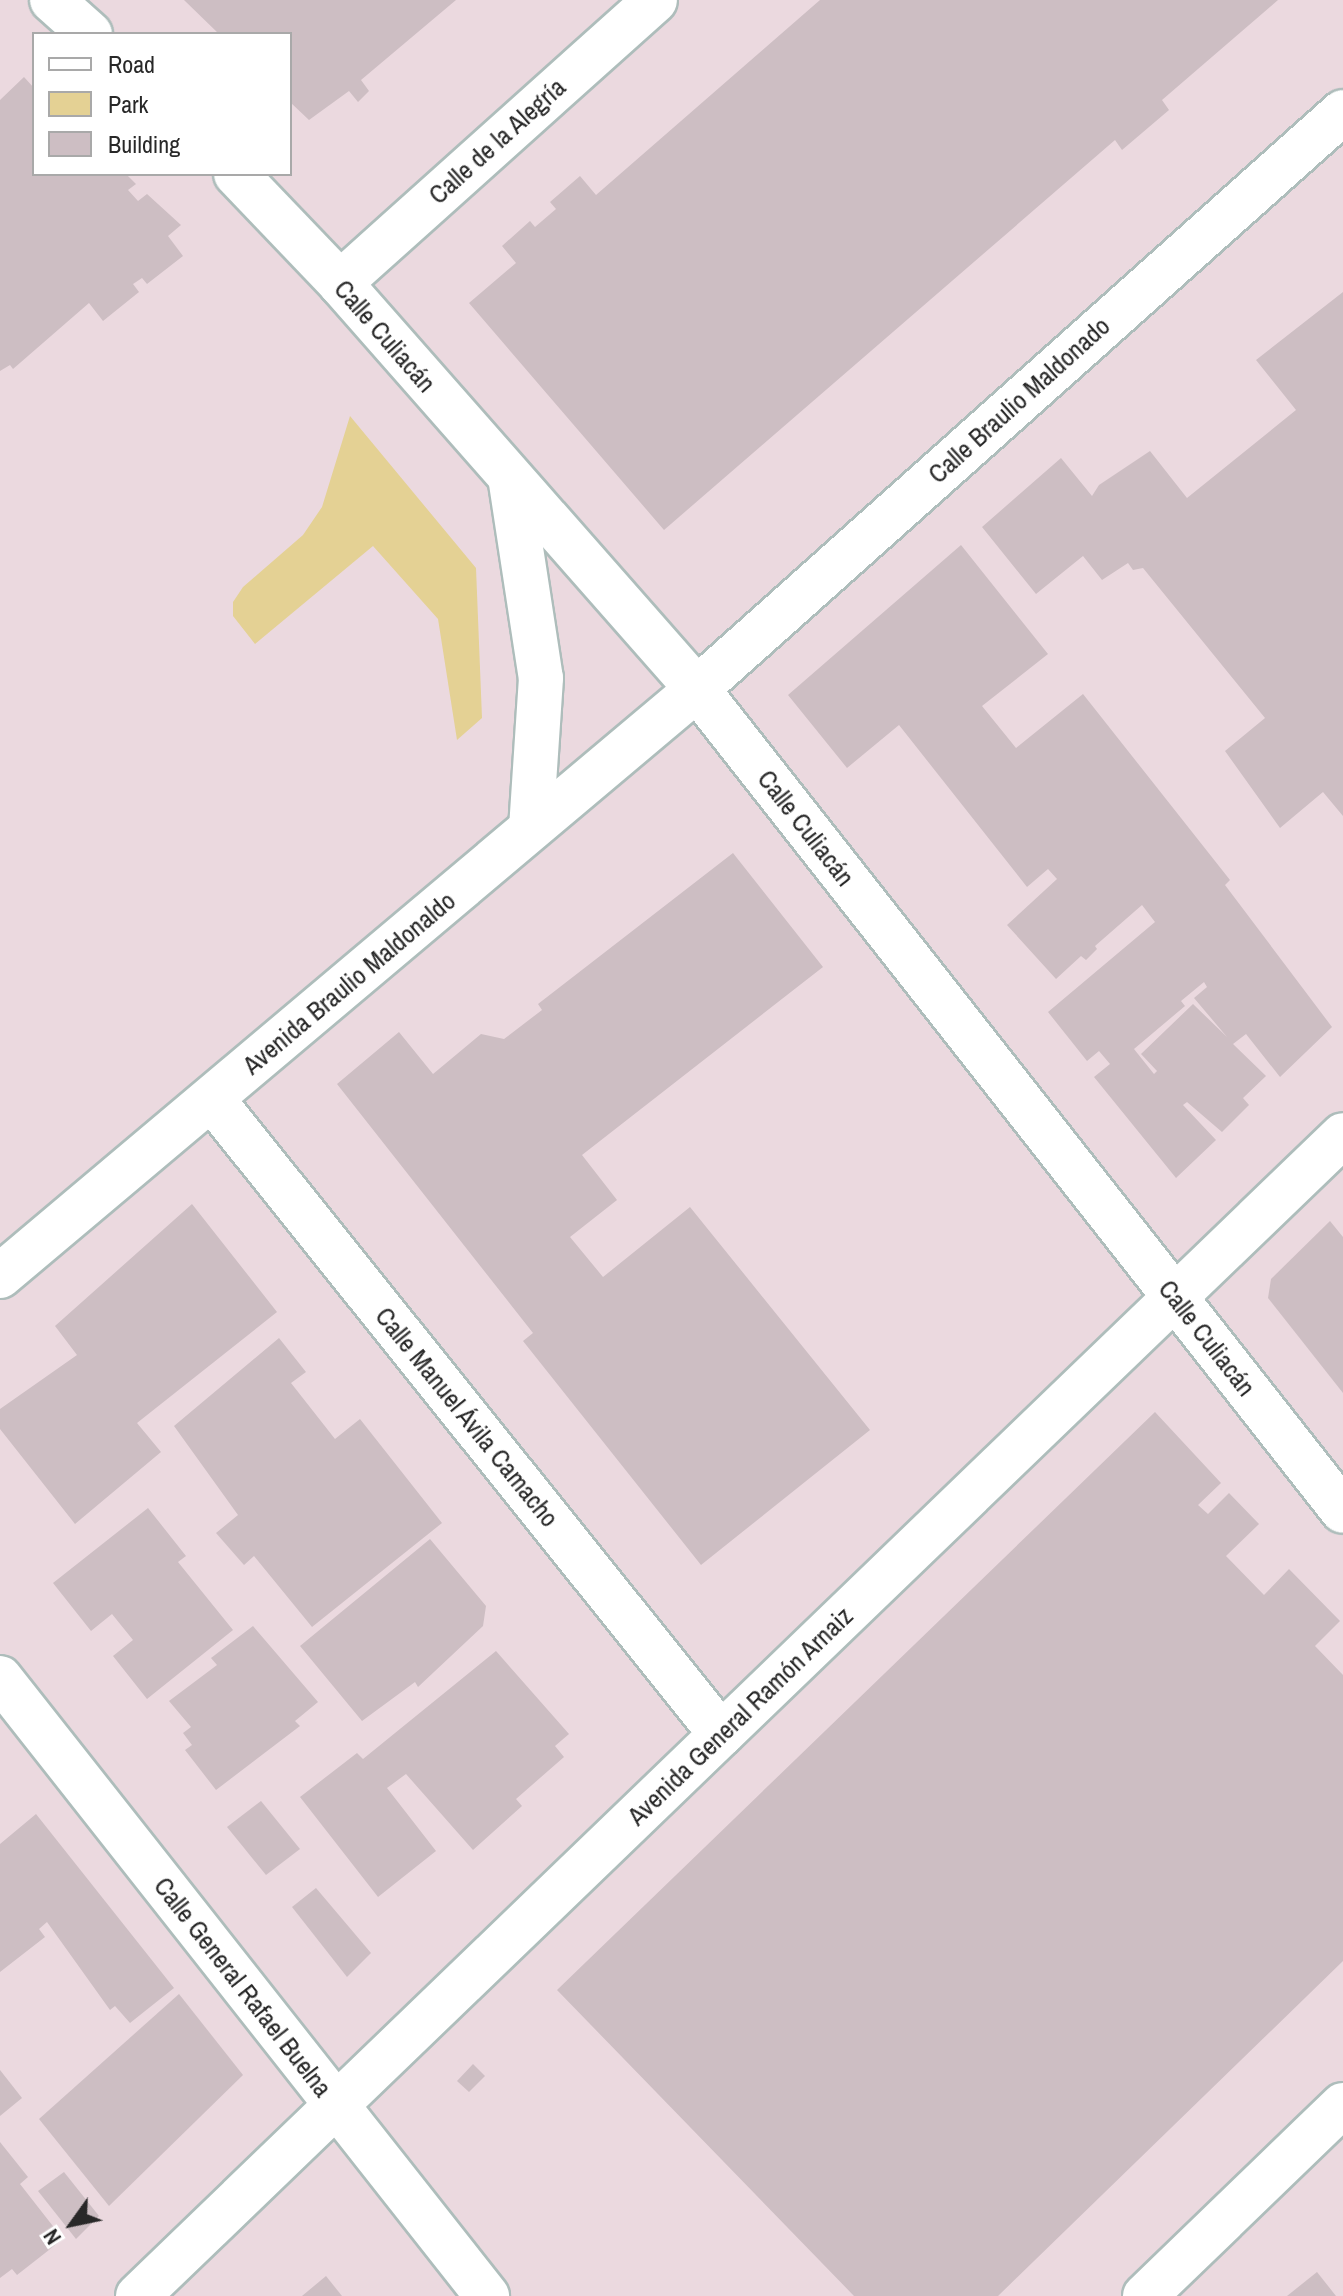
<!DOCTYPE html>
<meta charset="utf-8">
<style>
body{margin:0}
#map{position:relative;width:1343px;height:2296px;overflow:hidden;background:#ebd9df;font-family:"Archivo Narrow",sans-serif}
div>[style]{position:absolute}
.green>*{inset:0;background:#e4d194}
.building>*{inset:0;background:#cdbec3}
.roads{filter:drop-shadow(2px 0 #aebdbb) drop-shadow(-2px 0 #aebdbb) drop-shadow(0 2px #aebdbb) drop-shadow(0 -2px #aebdbb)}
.street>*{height:44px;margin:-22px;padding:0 22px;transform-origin:22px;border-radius:22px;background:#fff}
.secondary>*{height:44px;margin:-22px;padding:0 22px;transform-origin:22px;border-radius:22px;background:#fff}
span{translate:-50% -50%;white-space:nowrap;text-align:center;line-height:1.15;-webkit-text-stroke:6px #fff;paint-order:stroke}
.street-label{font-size:26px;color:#282828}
.legend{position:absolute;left:32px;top:32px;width:260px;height:144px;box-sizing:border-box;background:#fff;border:2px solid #a9a9a9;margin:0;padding:10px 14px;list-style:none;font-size:24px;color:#282828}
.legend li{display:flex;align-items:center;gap:16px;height:40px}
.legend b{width:40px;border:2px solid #a9a9a9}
.north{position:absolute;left:32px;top:2184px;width:80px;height:80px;-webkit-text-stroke:6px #fff;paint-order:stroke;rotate:237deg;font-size:22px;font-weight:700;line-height:32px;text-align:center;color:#282828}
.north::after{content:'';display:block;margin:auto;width:28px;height:36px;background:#282828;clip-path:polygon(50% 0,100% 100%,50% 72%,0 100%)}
</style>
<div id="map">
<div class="green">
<i style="clip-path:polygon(350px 416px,476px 568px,482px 718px,457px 740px,438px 619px,373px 546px,255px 644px,233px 616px,233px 602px,243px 587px,303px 535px,322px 507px)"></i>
</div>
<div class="building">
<i style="clip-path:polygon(184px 0,456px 0,361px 80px,369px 91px,358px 102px,349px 91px,309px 120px,290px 102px,290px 34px,219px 34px)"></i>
<i style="clip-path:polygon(820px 0,1278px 0,1162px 100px,1169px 110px,1122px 150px,1115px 140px,664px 530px,469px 303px,516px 263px,502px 246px,530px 221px,535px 227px,556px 209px,550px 202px,580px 176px,596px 195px)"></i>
<i style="clip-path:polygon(24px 77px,34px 88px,34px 174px,126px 174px,136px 184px,128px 190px,138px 201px,147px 194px,181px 225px,168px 236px,183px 256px,147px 284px,142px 278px,133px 284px,139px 292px,103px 321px,89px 303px,13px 369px,10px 365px,0 371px,0 100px)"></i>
<i style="clip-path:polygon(1343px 292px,1343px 816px,1323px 792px,1280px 828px,1225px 751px,1265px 718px,1143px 568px,1133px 570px,1128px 563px,1102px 580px,1083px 556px,1036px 594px,982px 527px,1061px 458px,1092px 496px,1099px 485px,1150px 451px,1187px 498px,1296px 410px,1256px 360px)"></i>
<i style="clip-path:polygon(evenodd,961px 545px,1048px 654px,982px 706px,1016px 748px,1083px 694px,1230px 880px,1225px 885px,1332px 1027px,1280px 1077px,1246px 1034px,1233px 1044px,1266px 1076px,1243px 1098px,1249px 1105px,1222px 1132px,1187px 1102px,1183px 1105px,1216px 1140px,1176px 1178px,1094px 1077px,1110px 1064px,1099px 1051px,1087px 1061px,1048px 1012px,1155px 922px,1142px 905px,1095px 946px,1097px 949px,1086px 960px,1081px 956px,1056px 979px,1007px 925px,1057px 879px,1048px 869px,1027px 887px,899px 725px,847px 768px,788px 695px,961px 545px,1204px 982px,1207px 987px,1194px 998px,1227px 1037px,1193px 1004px,1141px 1054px,1157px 1071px,1154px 1074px,1134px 1049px,1185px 1006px,1181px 1001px,1204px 982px)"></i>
<i style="clip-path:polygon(733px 853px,823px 967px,582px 1155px,617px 1200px,570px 1237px,603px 1277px,690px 1207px,870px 1430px,701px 1565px,523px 1341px,533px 1333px,337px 1084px,399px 1032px,433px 1074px,481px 1034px,504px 1039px,542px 1010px,538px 1004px)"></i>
<i style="clip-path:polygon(192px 1204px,277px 1312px,137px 1423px,161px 1452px,75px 1524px,0 1429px,0 1409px,77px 1355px,55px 1326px)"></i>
<i style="clip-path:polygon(1330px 1221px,1343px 1237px,1343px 1393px,1268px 1298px,1271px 1279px)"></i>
<i style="clip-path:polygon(279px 1338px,306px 1372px,291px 1383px,335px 1439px,360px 1419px,442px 1523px,312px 1627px,254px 1556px,244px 1565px,216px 1533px,238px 1515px,174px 1426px)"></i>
<i style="clip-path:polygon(1155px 1412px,1221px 1483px,1198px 1505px,1208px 1514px,1229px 1493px,1259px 1524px,1226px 1556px,1264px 1595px,1289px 1569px,1340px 1621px,1315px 1646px,1343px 1675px,1343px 1961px,998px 2296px,854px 2296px,557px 1990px)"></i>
<i style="clip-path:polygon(148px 1508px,186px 1556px,178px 1562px,233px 1630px,147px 1699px,113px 1656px,133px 1640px,112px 1614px,91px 1631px,53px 1583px)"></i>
<i style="clip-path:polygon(430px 1539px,486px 1606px,483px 1626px,418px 1687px,415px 1682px,362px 1721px,300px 1646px)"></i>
<i style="clip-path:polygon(253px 1626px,318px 1702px,295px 1721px,300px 1726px,216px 1790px,185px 1750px,192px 1745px,183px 1733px,191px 1727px,169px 1701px,217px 1665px,211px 1658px)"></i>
<i style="clip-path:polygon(496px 1651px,569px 1734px,555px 1746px,564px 1757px,516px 1799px,522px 1806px,473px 1850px,406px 1774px,387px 1788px,436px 1851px,378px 1897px,300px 1797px,357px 1753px,363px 1759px)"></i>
<i style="clip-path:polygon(261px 1801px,300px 1849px,266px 1875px,227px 1827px)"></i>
<i style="clip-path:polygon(36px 1814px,174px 1988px,130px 2023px,115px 2006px,110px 2010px,47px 1922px,39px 1929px,45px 1937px,0 1972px,0 1844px)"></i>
<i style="clip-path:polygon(316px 1888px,371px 1953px,347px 1977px,292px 1907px)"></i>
<i style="clip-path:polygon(179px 1994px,243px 2075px,109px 2206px,39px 2119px)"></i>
<i style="clip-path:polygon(473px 2064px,485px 2076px,469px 2092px,457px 2081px)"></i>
<i style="clip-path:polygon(0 2070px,22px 2098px,0 2116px)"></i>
<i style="clip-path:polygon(0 2142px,28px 2177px,20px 2184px,63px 2239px,17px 2275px,12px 2269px,0 2278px)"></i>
<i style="clip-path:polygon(64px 2172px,99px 2216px,76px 2239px,38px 2191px)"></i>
<i style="clip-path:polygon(1317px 2272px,1336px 2296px,1287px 2296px)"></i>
<i style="clip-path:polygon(326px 2276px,342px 2296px,302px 2296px)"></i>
</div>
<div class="roads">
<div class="street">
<i style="left:212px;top:1099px;width:814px;rotate:51.29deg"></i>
<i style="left:0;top:1678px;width:787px;rotate:51.76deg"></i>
<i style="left:138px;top:2296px;width:1673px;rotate:-43.93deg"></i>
<i style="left:1145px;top:2296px;width:275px;rotate:-44deg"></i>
</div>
<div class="secondary">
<i style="left:52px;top:0;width:51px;rotate:41.8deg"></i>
<i style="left:236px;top:174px;width:151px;rotate:46.3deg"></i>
<i style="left:340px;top:283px;width:541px;rotate:48.67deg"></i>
<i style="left:697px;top:689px;width:1045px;rotate:51.84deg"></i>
<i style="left:340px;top:283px;width:423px;rotate:-41.9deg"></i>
<i style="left:511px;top:483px;width:197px;rotate:81.3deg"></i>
<i style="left:541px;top:678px;width:149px;rotate:93.8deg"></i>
<i style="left:0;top:1276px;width:911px;rotate:-40.1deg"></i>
<i style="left:697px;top:689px;width:866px;rotate:-41.77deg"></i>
</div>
</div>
<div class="street-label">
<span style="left:497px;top:141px;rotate:-42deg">Calle de la Alegría</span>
<span style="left:385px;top:336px;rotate:49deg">Calle Culiacán</span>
<span style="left:1019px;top:400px;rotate:-42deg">Calle Braulio Maldonado</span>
<span style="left:806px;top:828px;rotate:52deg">Calle Culiacán</span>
<span style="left:349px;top:983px;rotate:-40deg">Avenida Braulio Maldonaldo</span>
<span style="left:1207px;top:1338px;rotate:52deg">Calle Culiacán</span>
<span style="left:467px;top:1417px;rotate:51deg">Calle Manuel Ávila Camacho</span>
<span style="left:740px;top:1716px;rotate:-44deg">Avenida General Ramón Arnaiz</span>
<span style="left:243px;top:1987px;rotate:52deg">Calle General Rafael Buelna</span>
</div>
<ul class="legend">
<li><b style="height:10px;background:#fff"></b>Road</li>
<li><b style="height:22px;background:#e4d194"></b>Park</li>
<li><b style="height:22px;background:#cdbec3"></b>Building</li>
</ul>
<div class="north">N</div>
</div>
